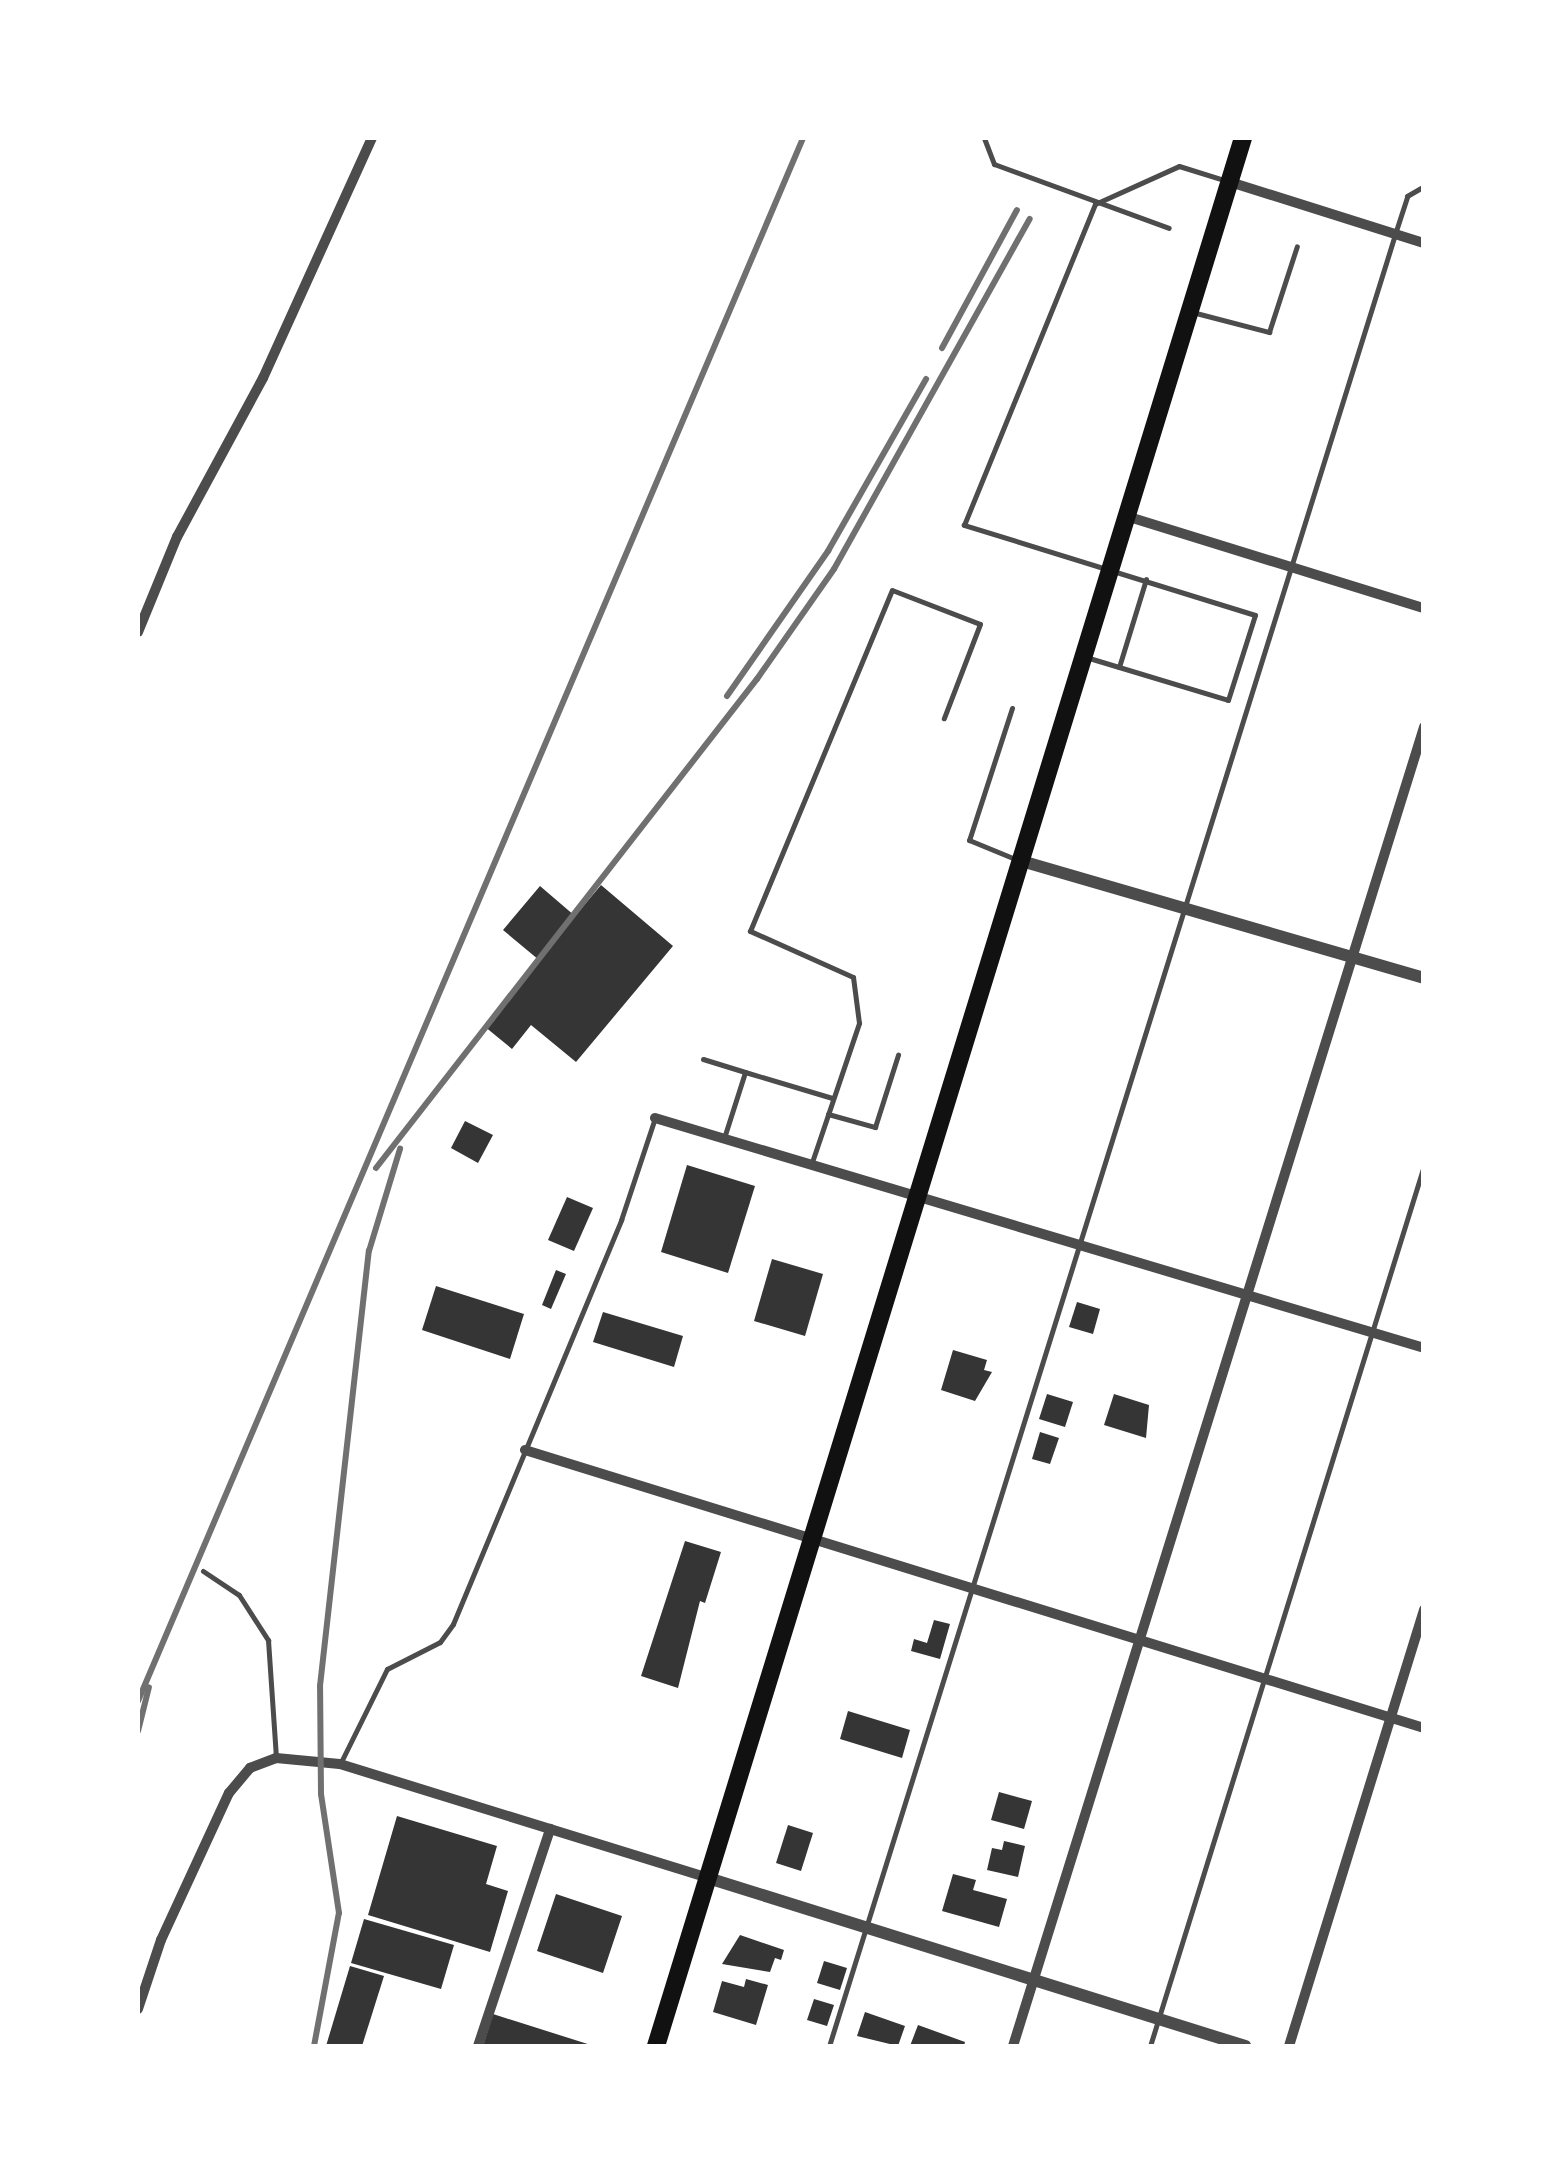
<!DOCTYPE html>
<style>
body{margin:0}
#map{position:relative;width:1561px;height:2184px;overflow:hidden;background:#fff;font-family:"IBM Plex Sans",sans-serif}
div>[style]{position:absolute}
.building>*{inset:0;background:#353535}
.service>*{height:5px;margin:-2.5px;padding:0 2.5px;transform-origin:2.5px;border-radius:2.5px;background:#4c4c4c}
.minor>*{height:10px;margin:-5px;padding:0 5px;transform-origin:5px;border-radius:5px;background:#4c4c4c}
.tertiary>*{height:12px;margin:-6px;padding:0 6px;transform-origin:6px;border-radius:6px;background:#4c4c4c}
.primary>*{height:18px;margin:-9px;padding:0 9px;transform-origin:9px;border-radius:9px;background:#111}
.rail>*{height:6px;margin:-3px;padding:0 3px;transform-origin:3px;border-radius:3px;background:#707070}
span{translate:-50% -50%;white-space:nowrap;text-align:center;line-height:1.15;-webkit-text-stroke:8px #fff;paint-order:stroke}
.frame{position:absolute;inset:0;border:140px solid #fff;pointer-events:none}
</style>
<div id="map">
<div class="building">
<i style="clip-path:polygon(601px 885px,673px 946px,576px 1062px,531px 1025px,512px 1049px,484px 1026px,539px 960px,503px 930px,540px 886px,575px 916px)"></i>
<i style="clip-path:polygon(465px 1121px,493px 1135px,478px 1163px,451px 1148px)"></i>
<i style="clip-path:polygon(687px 1165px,755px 1186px,728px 1273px,661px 1252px)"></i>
<i style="clip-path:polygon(567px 1197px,593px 1208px,574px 1251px,548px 1240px)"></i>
<i style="clip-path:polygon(772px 1259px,823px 1274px,805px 1336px,754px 1321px)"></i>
<i style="clip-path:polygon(556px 1270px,566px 1274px,551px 1309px,542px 1305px)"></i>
<i style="clip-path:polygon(436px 1286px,524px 1314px,510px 1359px,422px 1330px)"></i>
<i style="clip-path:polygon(1077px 1302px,1100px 1309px,1093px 1334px,1069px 1327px)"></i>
<i style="clip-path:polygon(603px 1312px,683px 1336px,674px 1367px,593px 1342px)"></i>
<i style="clip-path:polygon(953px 1350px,987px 1360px,984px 1370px,992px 1372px,975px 1401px,941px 1390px)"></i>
<i style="clip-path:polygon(1047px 1394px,1073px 1402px,1065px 1427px,1039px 1419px)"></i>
<i style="clip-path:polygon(1114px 1394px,1149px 1405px,1146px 1438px,1104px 1425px)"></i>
<i style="clip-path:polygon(1040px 1432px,1059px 1438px,1050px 1464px,1032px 1459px)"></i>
<i style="clip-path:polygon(685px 1541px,721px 1552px,705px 1603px,700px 1601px,678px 1688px,641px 1676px)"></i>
<i style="clip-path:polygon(934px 1620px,950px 1624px,940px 1659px,911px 1651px,914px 1639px,927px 1643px)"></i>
<i style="clip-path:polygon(848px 1711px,910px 1730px,902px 1758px,840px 1739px)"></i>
<i style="clip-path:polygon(999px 1792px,1032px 1801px,1024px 1829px,991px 1820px)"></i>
<i style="clip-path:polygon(397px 1816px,497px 1846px,486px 1884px,508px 1891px,490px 1952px,368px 1915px)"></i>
<i style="clip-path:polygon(788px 1825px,813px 1833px,801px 1871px,776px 1863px)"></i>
<i style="clip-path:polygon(1004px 1841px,1025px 1846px,1018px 1877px,987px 1870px,992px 1848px,1002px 1850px)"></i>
<i style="clip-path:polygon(953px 1874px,976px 1880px,973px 1890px,1007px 1899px,999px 1927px,942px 1911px)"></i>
<i style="clip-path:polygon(556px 1894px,622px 1916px,603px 1973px,537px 1951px)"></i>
<i style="clip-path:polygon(364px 1919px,454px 1945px,441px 1989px,351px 1963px)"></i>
<i style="clip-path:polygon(740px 1935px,784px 1950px,781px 1960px,775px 1958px,770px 1972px,722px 1964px)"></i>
<i style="clip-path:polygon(824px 1961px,847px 1968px,840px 1990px,817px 1983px)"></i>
<i style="clip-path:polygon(350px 1966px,384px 1976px,362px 2046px,326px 2046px)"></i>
<i style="clip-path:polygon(746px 1979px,768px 1985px,756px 2025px,713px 2012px,722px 1981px,744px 1987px)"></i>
<i style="clip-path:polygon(814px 1999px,834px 2005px,827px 2026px,807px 2020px)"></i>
<i style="clip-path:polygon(865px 2012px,905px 2026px,898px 2046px,857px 2036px)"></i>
<i style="clip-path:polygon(493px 2014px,594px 2046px,483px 2046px)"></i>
<i style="clip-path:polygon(918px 2025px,965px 2042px,964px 2046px,910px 2046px)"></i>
</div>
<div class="service">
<i style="left:984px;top:138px;width:28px;rotate:69deg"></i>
<i style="left:994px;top:164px;width:186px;rotate:20.1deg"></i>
<i style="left:1192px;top:312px;width:80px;rotate:14.6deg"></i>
<i style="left:1269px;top:332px;width:90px;rotate:-72deg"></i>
<i style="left:1089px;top:658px;width:145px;rotate:16.8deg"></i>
<i style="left:1228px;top:700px;width:89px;rotate:-72.4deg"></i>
<i style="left:1255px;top:615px;width:305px;rotate:-162.8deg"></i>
<i style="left:964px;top:525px;width:347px;rotate:-67.8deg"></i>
<i style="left:1095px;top:204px;width:92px;rotate:-24.3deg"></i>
<i style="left:1179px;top:166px;width:50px;rotate:17.4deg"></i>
<i style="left:1119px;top:667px;width:92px;rotate:-72.9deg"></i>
<i style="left:1012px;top:708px;width:139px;rotate:108deg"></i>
<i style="left:969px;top:840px;width:50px;rotate:22.4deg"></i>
<i style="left:703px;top:1059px;width:44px;rotate:17.2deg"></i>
<i style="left:828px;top:1114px;width:49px;rotate:15.5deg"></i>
<i style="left:875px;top:1127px;width:76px;rotate:-72.3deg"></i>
<i style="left:724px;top:1138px;width:69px;rotate:-72.3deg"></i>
<i style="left:745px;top:1072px;width:91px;rotate:16.6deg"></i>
<i style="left:811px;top:1165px;width:150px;rotate:-71.3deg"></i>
<i style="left:859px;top:1023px;width:46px;rotate:-97.4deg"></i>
<i style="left:853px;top:977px;width:113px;rotate:-155.9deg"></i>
<i style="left:750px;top:931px;width:369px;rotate:-67.4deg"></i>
<i style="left:892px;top:590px;width:94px;rotate:21.1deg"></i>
<i style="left:980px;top:624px;width:101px;rotate:111deg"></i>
<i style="left:203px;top:1571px;width:43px;rotate:33.7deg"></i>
<i style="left:239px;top:1595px;width:54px;rotate:57.2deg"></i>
<i style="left:268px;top:1640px;width:118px;rotate:86.1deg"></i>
<i style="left:341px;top:1762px;width:104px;rotate:-63.7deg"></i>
<i style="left:387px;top:1669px;width:59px;rotate:-27deg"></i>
<i style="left:440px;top:1642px;width:22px;rotate:-54deg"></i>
<i style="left:453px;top:1624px;width:438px;rotate:-67.4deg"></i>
<i style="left:621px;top:1220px;width:104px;rotate:-71.6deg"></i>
<i style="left:829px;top:2046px;width:1898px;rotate:-72.65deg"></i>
<i style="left:1395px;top:234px;width:40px;rotate:-72deg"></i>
<i style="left:1407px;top:196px;width:20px;rotate:-30deg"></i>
<i style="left:1150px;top:2046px;width:923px;rotate:-72.72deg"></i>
</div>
<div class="minor">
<i style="left:1230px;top:182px;width:203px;rotate:17.5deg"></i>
<i style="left:1126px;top:516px;width:312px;rotate:17.2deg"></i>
<i style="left:138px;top:632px;width:103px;rotate:-67.7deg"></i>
<i style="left:177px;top:537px;width:181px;rotate:-61.6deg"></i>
<i style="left:263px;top:378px;width:264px;rotate:-65.6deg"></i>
<i style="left:655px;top:1118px;width:803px;rotate:16.65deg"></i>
<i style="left:525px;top:1450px;width:941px;rotate:17.18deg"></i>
<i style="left:138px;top:2009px;width:73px;rotate:-71.6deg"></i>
<i style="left:161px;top:1940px;width:162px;rotate:-65.2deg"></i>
<i style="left:229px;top:1793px;width:33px;rotate:-50deg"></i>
<i style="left:250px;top:1768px;width:28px;rotate:-21deg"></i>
<i style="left:276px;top:1758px;width:64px;rotate:5.4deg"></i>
<i style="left:340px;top:1764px;width:385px;rotate:17.2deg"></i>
<i style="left:478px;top:2046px;width:229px;rotate:-71.6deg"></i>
<i style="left:1013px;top:2046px;width:1382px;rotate:-72.69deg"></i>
<i style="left:1289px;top:2046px;width:457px;rotate:-72.8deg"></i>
</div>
<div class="tertiary">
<i style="left:1018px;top:860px;width:423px;rotate:16.2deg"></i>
<i style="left:708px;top:1878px;width:563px;rotate:17.37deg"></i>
</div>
<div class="primary">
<i style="left:656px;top:2046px;width:1996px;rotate:-72.9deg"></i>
</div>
<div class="rail">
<i style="left:942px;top:348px;width:157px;rotate:-61.5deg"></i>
<i style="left:727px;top:696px;width:177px;rotate:-55.1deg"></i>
<i style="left:828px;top:551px;width:198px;rotate:-60.3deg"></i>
<i style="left:376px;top:1168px;width:620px;rotate:-52.08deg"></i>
<i style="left:757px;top:679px;width:134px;rotate:-55deg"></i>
<i style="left:834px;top:569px;width:401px;rotate:-60.8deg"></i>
<i style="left:138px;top:1701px;width:1699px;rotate:-66.95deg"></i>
<i style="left:138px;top:1731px;width:45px;rotate:-76deg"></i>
<i style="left:314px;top:2046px;width:135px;rotate:-79.4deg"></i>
<i style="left:339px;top:1913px;width:120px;rotate:-98.6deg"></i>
<i style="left:321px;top:1794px;width:108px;rotate:-90.5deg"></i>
<i style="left:320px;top:1686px;width:438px;rotate:-83.6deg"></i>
<i style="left:369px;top:1251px;width:107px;rotate:-73.1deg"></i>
</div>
<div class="frame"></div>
</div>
